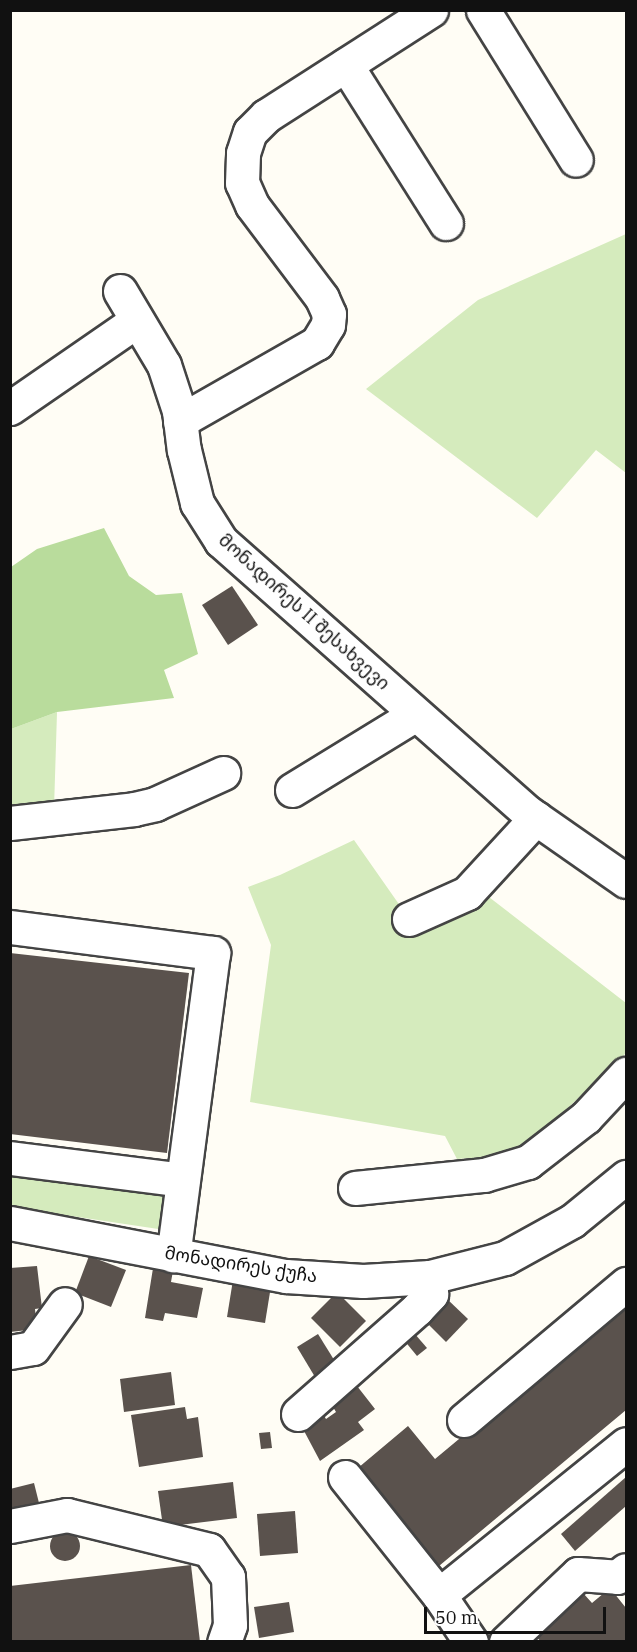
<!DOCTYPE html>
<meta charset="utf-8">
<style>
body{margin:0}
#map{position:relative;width:637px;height:1652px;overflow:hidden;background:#fffdf5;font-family:"IBM Plex Serif","Noto Sans Georgian",serif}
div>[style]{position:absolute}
.green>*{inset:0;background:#d5ebbd}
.forest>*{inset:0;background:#b9dc9c}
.building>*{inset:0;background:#5a524d}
.round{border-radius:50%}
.roads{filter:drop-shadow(2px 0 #444) drop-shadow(-2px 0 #444) drop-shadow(0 2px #444) drop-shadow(0 -2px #444)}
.minor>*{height:33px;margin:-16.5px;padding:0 16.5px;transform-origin:16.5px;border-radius:16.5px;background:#fff}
span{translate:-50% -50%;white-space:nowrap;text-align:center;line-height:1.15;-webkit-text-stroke:6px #fff;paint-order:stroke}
.street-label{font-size:18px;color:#111}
.frame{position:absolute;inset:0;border:12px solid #111;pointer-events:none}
.scale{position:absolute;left:424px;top:1607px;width:182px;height:27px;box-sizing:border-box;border:3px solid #111;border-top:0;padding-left:8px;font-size:18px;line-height:21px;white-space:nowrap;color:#111;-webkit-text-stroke:4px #fff;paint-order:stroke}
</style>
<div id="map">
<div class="green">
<i style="clip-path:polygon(626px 234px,626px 473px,596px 450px,537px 518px,366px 389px,478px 300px)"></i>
<i style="clip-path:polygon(57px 712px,54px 809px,11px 813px,11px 729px)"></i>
<i style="clip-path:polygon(354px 840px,403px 910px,485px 894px,626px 1003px,626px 1053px,518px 1155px,457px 1159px,445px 1136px,250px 1102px,271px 945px,248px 887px,280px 875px)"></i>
<i style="clip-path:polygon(11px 1168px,171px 1188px,165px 1230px,11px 1207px)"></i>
</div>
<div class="forest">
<i style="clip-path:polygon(104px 528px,129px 576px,156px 595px,182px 593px,198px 654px,164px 670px,174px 698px,57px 712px,11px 729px,11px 567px,37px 549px)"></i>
</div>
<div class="building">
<i style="clip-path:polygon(232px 586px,258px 625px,228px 645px,202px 605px)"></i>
<i style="clip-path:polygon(10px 953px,189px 973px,167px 1153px,10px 1134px)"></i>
<i style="clip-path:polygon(89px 1256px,126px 1270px,111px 1307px,75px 1293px)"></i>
<i style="clip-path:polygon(154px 1262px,174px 1265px,171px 1282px,203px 1288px,197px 1318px,165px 1313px,163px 1321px,145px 1318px)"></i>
<i style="clip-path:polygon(37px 1266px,42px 1308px,35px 1309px,37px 1329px,10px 1332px,10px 1268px)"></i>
<i style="clip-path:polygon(233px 1280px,271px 1286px,265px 1323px,227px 1317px)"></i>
<i style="clip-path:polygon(337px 1292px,366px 1321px,340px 1347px,311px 1318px)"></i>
<i style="clip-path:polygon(446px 1298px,468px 1319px,446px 1342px,425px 1321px)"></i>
<i style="clip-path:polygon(626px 1300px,626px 1410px,433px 1571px,352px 1473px,408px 1426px,435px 1459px)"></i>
<i style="clip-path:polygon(408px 1326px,427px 1348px,417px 1356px,399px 1334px)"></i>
<i style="clip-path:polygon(318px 1334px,336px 1363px,315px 1377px,297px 1347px)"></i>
<i style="clip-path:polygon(171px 1372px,175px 1405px,124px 1412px,120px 1379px)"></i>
<i style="clip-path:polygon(350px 1377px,375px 1409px,358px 1422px,364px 1430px,320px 1461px,303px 1429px,323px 1414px,326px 1419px,336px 1412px,333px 1407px,342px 1401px,333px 1390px)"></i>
<i style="clip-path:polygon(185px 1407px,187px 1419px,198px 1417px,203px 1457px,139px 1467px,131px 1415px)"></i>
<i style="clip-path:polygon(270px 1432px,272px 1448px,261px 1449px,259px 1433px)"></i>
<i style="clip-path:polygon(626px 1477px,626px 1506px,575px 1551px,561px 1534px)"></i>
<i style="clip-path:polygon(233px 1482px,237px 1518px,163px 1527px,158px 1491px)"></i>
<i style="clip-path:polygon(34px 1483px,41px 1511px,10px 1519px,10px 1489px)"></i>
<i style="clip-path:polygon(295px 1511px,298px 1553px,260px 1556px,257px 1514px)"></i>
<i class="round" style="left:50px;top:1531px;width:30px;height:30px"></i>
<i style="clip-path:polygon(191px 1565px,200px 1642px,10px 1642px,10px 1586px)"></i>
<i style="clip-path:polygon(610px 1588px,626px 1608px,626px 1642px,541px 1642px,534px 1634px,583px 1593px,592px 1603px)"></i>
<i style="clip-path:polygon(289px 1602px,294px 1632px,259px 1638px,254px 1607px)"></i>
</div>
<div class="roads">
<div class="minor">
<i style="left:483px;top:10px;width:176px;rotate:58.2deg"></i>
<i style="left:346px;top:65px;width:187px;rotate:57.7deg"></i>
<i style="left:120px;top:291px;width:86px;rotate:59.3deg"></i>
<i style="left:164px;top:365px;width:48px;rotate:71.9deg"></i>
<i style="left:179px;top:411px;width:39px;rotate:83deg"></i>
<i style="left:184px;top:450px;width:55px;rotate:76.2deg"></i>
<i style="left:197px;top:503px;width:45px;rotate:57.7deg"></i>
<i style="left:221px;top:541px;width:412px;rotate:41.5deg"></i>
<i style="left:530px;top:814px;width:117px;rotate:34.9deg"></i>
<i style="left:10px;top:408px;width:153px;rotate:-34.6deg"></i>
<i style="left:180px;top:421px;width:158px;rotate:-29.7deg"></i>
<i style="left:317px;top:343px;width:21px;rotate:-59deg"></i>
<i style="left:328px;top:325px;width:11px;rotate:-85deg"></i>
<i style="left:329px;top:314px;width:17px;rotate:-114deg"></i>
<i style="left:322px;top:298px;width:116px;rotate:-127deg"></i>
<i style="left:252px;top:205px;width:24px;rotate:-114deg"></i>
<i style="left:242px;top:183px;width:30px;rotate:-88deg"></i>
<i style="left:243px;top:153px;width:22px;rotate:-72deg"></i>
<i style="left:250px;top:132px;width:23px;rotate:-45deg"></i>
<i style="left:266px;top:116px;width:196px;rotate:-32.7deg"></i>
<i style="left:292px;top:790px;width:145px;rotate:-31.5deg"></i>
<i style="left:10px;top:823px;width:125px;rotate:-6.4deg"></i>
<i style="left:134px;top:809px;width:22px;rotate:-13deg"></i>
<i style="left:155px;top:804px;width:75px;rotate:-24.5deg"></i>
<i style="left:409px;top:919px;width:64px;rotate:-24.1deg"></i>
<i style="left:467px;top:893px;width:102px;rotate:-47.4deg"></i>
<i style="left:10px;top:927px;width:205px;rotate:7.3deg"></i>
<i style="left:213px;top:953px;width:305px;rotate:97.5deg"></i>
<i style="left:10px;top:1158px;width:174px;rotate:7.2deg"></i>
<i style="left:355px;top:1188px;width:130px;rotate:-5.8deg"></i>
<i style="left:484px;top:1175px;width:46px;rotate:-16.5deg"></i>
<i style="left:528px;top:1162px;width:73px;rotate:-37.8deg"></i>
<i style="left:586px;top:1117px;width:59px;rotate:-47.1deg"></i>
<i style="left:10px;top:1223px;width:281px;rotate:10.9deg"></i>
<i style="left:286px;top:1276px;width:77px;rotate:3.7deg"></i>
<i style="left:363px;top:1281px;width:67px;rotate:-3.4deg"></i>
<i style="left:430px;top:1277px;width:77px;rotate:-14.2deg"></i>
<i style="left:505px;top:1258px;width:77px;rotate:-28.9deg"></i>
<i style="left:572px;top:1221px;width:70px;rotate:-39.2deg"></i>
<i style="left:10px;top:1352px;width:23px;rotate:-10deg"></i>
<i style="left:33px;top:1348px;width:54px;rotate:-54deg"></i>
<i style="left:298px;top:1414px;width:159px;rotate:-41.4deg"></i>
<i style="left:417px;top:1309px;width:21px;rotate:-47deg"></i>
<i style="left:431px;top:1294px;width:17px;rotate:-93deg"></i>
<i style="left:464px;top:1420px;width:212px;rotate:-40deg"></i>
<i style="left:345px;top:1477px;width:151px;rotate:51.5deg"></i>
<i style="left:439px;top:1595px;width:57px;rotate:55.8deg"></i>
<i style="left:10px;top:1526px;width:58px;rotate:-10.9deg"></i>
<i style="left:67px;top:1515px;width:146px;rotate:13.8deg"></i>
<i style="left:209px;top:1550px;width:33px;rotate:55deg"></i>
<i style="left:228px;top:1577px;width:48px;rotate:87.6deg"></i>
<i style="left:230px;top:1625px;width:18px;rotate:109deg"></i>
<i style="left:439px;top:1595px;width:240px;rotate:-38.9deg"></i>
<i style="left:506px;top:1642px;width:99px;rotate:-43.4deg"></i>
<i style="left:578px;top:1574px;width:39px;rotate:4deg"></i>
<i style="left:617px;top:1577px;width:11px;rotate:-38deg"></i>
</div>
</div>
<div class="street-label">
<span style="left:304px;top:612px;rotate:42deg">მონადირეს II შესახვევი</span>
<span style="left:241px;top:1265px;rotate:9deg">მონადირეს ქუჩა</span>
</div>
<div class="frame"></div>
<div class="scale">50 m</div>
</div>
